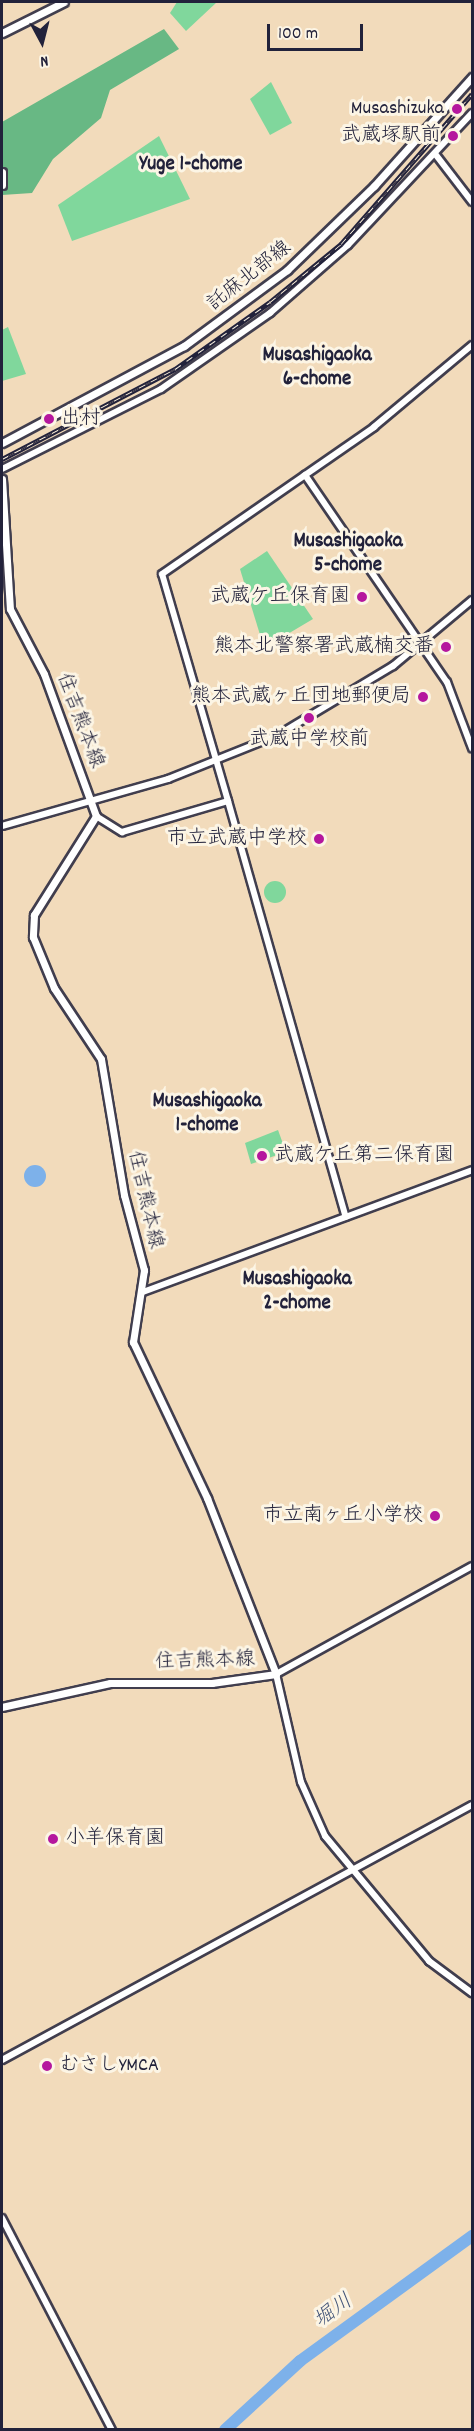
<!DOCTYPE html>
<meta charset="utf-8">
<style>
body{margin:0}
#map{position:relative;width:474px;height:2431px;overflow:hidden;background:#f2dbbb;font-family:Dekko,"Klee One",sans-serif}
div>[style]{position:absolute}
.green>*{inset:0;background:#80d79c}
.round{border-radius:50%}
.forest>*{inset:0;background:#68b884}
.water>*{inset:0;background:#7db1ea}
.river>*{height:12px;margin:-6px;padding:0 6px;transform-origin:6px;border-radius:6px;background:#7db1ea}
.roads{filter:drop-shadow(2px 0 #413e4e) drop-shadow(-2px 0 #413e4e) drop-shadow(0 2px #413e4e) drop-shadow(0 -2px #413e4e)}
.tertiary>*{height:6px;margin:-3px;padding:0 3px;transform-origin:3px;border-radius:3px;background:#fff}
.secondary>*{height:7px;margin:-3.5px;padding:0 3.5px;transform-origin:3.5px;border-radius:3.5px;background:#fff}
.rail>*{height:4.5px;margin-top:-2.25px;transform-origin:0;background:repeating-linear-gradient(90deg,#fcf5e5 0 7px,#22223b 0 14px);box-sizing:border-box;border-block:2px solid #22223b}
.dots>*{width:16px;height:16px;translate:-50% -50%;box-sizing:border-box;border:3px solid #fcf5e5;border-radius:50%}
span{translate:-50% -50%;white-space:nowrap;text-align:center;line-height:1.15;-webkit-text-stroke:6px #fcf5e5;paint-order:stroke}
.poi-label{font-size:20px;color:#22223b}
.right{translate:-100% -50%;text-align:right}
.left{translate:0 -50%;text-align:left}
.street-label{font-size:20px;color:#22223b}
.neighbourhood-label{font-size:21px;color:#22223b;font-weight:700}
.water-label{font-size:21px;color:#425478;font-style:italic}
.frame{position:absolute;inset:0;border:3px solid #22223b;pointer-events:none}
.north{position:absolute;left:12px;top:12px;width:60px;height:60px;-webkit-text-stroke:4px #fcf5e5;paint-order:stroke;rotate:173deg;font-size:16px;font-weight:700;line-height:24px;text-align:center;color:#22223b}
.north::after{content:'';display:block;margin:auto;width:21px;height:27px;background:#22223b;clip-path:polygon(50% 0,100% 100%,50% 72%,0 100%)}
.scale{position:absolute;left:267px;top:24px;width:96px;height:27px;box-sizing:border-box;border:3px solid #22223b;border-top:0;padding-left:8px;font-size:18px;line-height:21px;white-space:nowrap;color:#22223b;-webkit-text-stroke:4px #fcf5e5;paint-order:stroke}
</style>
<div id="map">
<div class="green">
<i style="clip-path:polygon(177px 2px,217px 2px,186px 31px,170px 13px)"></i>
<i style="clip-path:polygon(271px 82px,292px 123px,270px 135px,250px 99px)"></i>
<i style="clip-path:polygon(159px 136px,190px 199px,72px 241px,58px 205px)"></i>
<i style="clip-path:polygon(8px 327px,26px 374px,2px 381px,2px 330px)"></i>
<i style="clip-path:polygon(267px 551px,313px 619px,264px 648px,240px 569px)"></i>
<i class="round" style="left:264px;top:881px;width:22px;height:22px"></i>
<i style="clip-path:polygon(278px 1130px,286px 1152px,251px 1164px,245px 1143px)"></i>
</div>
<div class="forest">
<i style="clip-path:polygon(164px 29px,179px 49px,110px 90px,101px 118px,53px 159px,32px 193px,2px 195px,2px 122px)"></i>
</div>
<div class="water">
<i class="round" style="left:24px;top:1165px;width:22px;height:22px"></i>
</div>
<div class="river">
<i style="left:225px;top:2430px;width:102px;rotate:-42.6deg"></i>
<i style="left:300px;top:2361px;width:213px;rotate:-36deg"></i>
</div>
<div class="roads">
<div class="tertiary">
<i style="left:436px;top:155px;width:59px;rotate:52.5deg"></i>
<i style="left:2px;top:469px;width:178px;rotate:-26.7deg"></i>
<i style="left:161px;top:389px;width:133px;rotate:-34.9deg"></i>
<i style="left:270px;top:313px;width:103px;rotate:-41.1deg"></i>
<i style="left:348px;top:245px;width:181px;rotate:-46.8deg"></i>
<i style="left:305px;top:475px;width:251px;rotate:55.6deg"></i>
<i style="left:447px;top:682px;width:71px;rotate:69.3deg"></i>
<i style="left:228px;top:801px;width:236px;rotate:-106.2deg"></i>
<i style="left:162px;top:574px;width:258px;rotate:-34.7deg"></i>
<i style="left:374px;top:427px;width:128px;rotate:-39.9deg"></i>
<i style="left:96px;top:816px;width:31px;rotate:32deg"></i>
<i style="left:122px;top:832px;width:110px;rotate:-16.3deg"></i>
<i style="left:228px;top:801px;width:432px;rotate:74.2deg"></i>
<i style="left:2px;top:826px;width:173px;rotate:-15.8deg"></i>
<i style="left:168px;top:779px;width:118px;rotate:-21.8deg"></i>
<i style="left:278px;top:735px;width:134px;rotate:-31deg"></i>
<i style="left:393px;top:666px;width:103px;rotate:-39.9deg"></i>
<i style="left:143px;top:1292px;width:351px;rotate:-20.3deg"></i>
<i style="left:472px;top:1566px;width:224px;rotate:151.1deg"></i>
<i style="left:276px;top:1674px;width:111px;rotate:77deg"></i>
<i style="left:301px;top:1782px;width:59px;rotate:66deg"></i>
<i style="left:325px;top:1836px;width:163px;rotate:50.2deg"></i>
<i style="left:429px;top:1961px;width:54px;rotate:36.7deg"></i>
<i style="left:2px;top:2060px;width:535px;rotate:-28.48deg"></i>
<i style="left:2px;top:2218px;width:239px;rotate:62.6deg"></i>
</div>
<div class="secondary">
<i style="left:2px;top:33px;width:69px;rotate:-26.6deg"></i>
<i style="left:2px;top:172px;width:13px;rotate:90deg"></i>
<i style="left:2px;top:443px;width:206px;rotate:-28.1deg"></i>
<i style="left:184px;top:346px;width:128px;rotate:-36.4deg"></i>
<i style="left:287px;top:270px;width:121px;rotate:-44deg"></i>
<i style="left:374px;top:186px;width:147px;rotate:-48deg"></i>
<i style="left:2px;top:479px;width:130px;rotate:86.5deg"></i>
<i style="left:10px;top:609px;width:73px;rotate:62.4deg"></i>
<i style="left:44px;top:674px;width:151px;rotate:69.9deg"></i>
<i style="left:96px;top:816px;width:117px;rotate:122.1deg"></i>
<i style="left:34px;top:915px;width:22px;rotate:93deg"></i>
<i style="left:33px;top:937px;width:55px;rotate:67.6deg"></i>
<i style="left:54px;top:988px;width:85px;rotate:56.5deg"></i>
<i style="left:101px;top:1059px;width:138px;rotate:80.4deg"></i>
<i style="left:124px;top:1195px;width:78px;rotate:75.1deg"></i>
<i style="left:144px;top:1270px;width:73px;rotate:98.7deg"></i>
<i style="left:133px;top:1342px;width:173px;rotate:64.6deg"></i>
<i style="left:207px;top:1498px;width:189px;rotate:68.6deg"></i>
<i style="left:276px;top:1674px;width:65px;rotate:172deg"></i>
<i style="left:212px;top:1683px;width:102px;rotate:180deg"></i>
<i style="left:110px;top:1683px;width:111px;rotate:167.5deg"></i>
</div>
</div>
<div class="rail">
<i style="left:2px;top:459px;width:195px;rotate:-27.5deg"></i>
<i style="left:175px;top:369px;width:116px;rotate:-35.2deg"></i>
<i style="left:270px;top:302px;width:92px;rotate:-39.2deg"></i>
<i style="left:341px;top:244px;width:199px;rotate:-48.9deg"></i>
</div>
<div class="dots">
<i style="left:457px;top:109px;background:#b5179e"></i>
<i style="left:453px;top:136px;background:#b5179e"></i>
<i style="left:49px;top:419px;background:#b5179e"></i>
<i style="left:362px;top:597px;background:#b5179e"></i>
<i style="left:446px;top:647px;background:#b5179e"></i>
<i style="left:423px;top:697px;background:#b5179e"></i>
<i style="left:309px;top:718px;background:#b5179e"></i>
<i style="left:319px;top:839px;background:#b5179e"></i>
<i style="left:262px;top:1156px;background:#b5179e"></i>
<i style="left:435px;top:1516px;background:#b5179e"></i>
<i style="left:53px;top:1839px;background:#b5179e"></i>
<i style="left:47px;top:2066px;background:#b5179e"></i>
</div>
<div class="poi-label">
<span class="right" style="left:444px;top:109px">Musashizuka</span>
<span class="right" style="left:441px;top:136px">武蔵塚駅前</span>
<span class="left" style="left:61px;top:419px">出村</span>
<span class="right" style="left:350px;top:597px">武蔵ケ丘保育園</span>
<span class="right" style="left:434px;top:647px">熊本北警察署武蔵楠交番</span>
<span class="right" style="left:411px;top:697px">熊本武蔵ヶ丘団地郵便局</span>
<span style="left:309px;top:740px">武蔵中学校前</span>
<span class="right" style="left:307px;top:839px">市立武蔵中学校</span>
<span class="left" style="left:274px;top:1156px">武蔵ケ丘第二保育園</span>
<span class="right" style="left:423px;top:1516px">市立南ヶ丘小学校</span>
<span class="left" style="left:65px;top:1839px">小羊保育園</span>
<span class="left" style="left:59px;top:2066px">むさしYMCA</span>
</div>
<div class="street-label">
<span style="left:250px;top:277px;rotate:-38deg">託麻北部線</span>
<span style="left:79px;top:721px;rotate:69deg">住吉熊本線</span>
<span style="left:144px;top:1200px;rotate:77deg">住吉熊本線</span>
<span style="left:205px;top:1662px;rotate:-2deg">住吉熊本線</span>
</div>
<div class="neighbourhood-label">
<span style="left:191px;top:165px">Yuge 1-chome</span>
<span style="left:317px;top:368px">Musashigaoka<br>6-chome</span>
<span style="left:348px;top:554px">Musashigaoka<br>5-chome</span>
<span style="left:207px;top:1114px">Musashigaoka<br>1-chome</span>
<span style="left:297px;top:1292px">Musashigaoka<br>2-chome</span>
</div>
<div class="water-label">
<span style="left:334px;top:2312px;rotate:-36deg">堀川</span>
</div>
<div class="frame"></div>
<div class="north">N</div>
<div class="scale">100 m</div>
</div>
